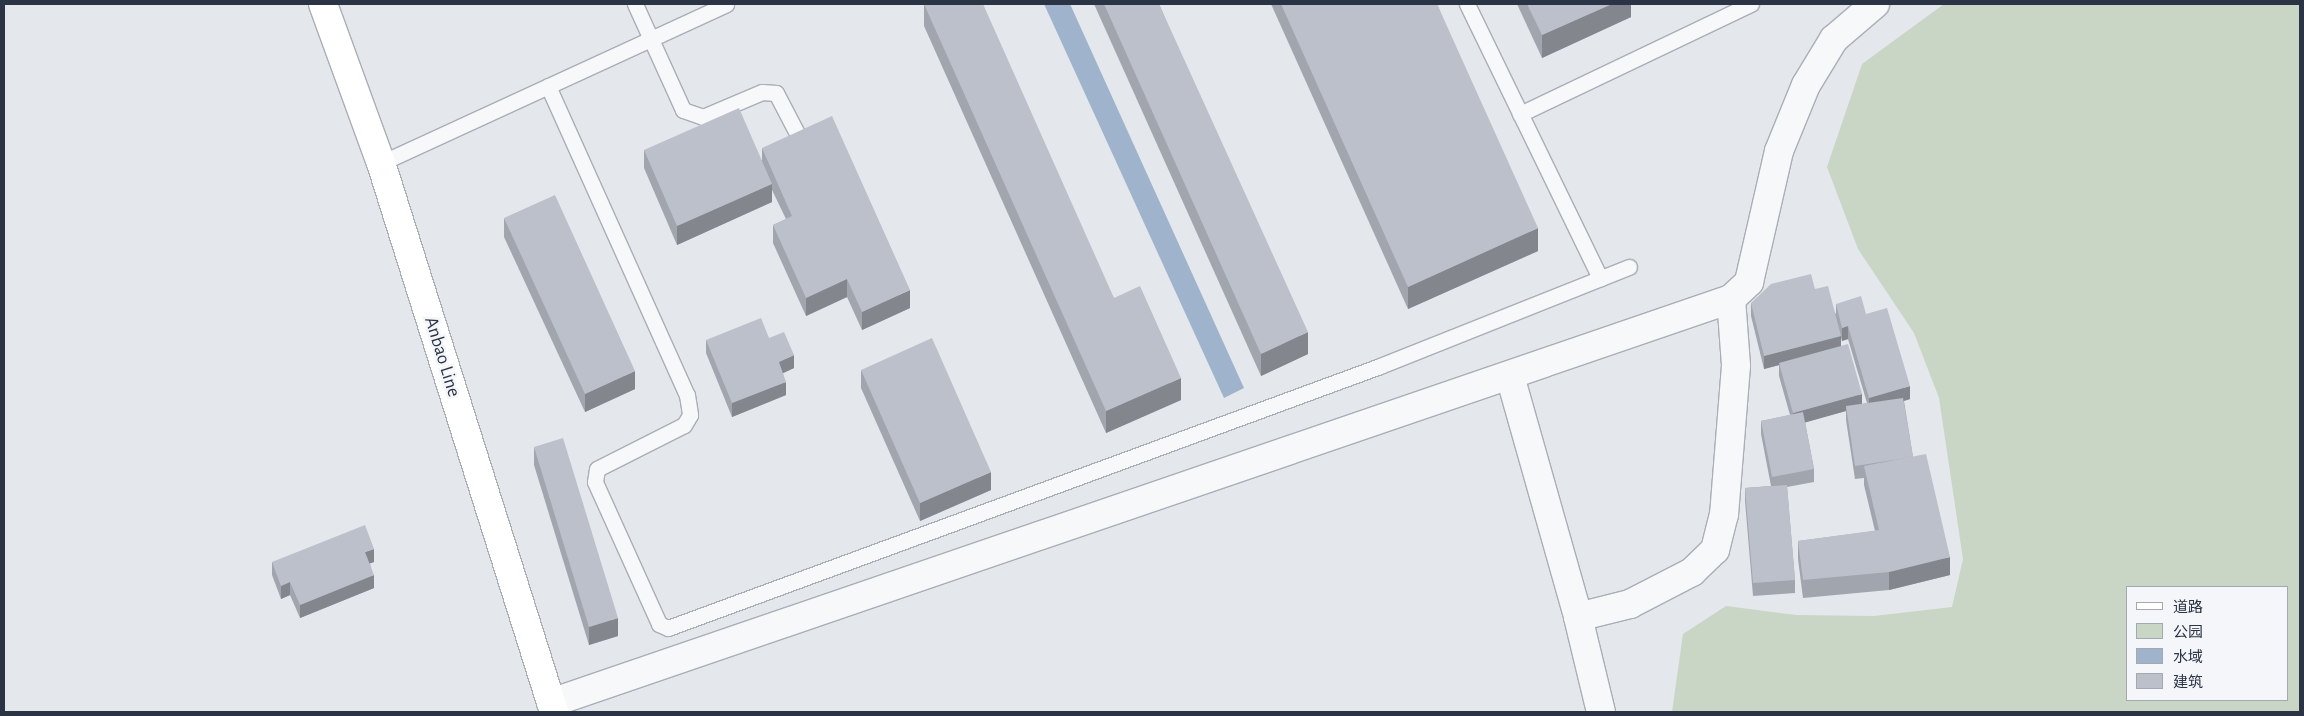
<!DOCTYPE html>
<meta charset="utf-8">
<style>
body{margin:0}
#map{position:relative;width:2304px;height:716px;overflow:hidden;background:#e4e7ec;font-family:"Alegreya Sans","Noto Sans SC",sans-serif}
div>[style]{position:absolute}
.green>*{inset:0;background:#c9d6c5}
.water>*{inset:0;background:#9fb4cc}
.roads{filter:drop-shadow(1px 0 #a9aeb7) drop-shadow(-1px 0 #a9aeb7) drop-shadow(0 1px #a9aeb7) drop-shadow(0 -1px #a9aeb7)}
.service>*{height:15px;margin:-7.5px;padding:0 7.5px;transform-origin:7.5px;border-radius:7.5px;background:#f7f8fa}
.minor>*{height:28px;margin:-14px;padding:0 14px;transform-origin:14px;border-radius:14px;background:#f7f8fa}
.secondary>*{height:28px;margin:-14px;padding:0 14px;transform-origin:14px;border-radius:14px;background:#fff}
.wall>*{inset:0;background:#a1a5ae}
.shaded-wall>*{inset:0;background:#83868d}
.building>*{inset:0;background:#bbc0ca}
span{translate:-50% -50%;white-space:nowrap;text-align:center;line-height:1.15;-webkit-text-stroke:5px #f4f6f9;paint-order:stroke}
.street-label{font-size:19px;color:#2b3445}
.frame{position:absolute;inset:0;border:5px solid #2b3445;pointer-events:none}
.legend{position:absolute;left:2126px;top:586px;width:162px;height:115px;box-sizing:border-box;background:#f4f6f9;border:1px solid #a4a8b1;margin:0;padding:6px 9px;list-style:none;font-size:15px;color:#2b3445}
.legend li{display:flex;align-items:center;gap:10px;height:25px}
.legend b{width:25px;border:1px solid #a4a8b1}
</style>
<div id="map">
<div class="green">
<i style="clip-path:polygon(evenodd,1944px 4px,2300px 4px,2300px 712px,1672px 712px,1683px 634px,1726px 606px,1796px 615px,1874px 616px,1952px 607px,1963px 559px,1939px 398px,1914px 333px,1858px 249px,1827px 167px,1862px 64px,1944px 4px,2128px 587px,2288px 587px,2288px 700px,2128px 700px,2128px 587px)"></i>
</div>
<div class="water">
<i style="clip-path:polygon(1044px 4px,1070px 4px,1244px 388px,1224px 398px)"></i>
</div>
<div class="roads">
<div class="service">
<i style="left:635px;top:4px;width:116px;rotate:65.6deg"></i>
<i style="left:683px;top:110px;width:21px;rotate:19deg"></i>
<i style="left:703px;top:117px;width:64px;rotate:-23deg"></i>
<i style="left:762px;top:92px;width:14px;rotate:4deg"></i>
<i style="left:776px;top:93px;width:47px;rotate:62.4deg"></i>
<i style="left:1467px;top:4px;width:305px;rotate:64.1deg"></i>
<i style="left:548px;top:86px;width:339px;rotate:65.8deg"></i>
<i style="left:687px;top:395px;width:20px;rotate:81deg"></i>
<i style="left:690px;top:415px;width:12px;rotate:121deg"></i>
<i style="left:684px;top:425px;width:97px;rotate:153.2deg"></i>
<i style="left:597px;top:469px;width:13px;rotate:99deg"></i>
<i style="left:595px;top:482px;width:156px;rotate:65.7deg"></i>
<i style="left:659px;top:624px;width:10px;rotate:24deg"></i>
<i style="left:668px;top:628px;width:759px;rotate:-20.2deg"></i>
<i style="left:1380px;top:366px;width:268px;rotate:-21.7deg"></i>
<i style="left:1520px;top:114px;width:256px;rotate:-25.5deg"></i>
<i style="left:381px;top:163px;width:380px;rotate:-24.7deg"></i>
</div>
<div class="minor">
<i style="left:1510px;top:376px;width:250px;rotate:74.2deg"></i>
<i style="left:1578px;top:617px;width:98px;rotate:76.4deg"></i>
<i style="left:1578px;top:617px;width:54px;rotate:-14deg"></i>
<i style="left:1630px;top:604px;width:70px;rotate:-27.3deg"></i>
<i style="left:1692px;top:572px;width:32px;rotate:-44deg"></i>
<i style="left:1715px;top:550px;width:36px;rotate:-76deg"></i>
<i style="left:1724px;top:515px;width:150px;rotate:-85.4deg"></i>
<i style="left:1736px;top:365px;width:66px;rotate:-94.3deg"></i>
<i style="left:551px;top:703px;width:1247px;rotate:-18.9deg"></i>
<i style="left:1731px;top:299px;width:25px;rotate:-43deg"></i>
<i style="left:1749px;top:282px;width:134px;rotate:-77.1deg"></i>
<i style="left:1779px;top:151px;width:71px;rotate:-67.8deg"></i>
<i style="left:1806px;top:85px;width:54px;rotate:-58.7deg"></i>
<i style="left:1834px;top:39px;width:54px;rotate:-40.5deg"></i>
</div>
<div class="secondary">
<i style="left:323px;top:4px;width:169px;rotate:70deg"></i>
<i style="left:381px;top:163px;width:576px;rotate:72.51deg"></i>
</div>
</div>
<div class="wall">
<i style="clip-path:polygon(924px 4px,1114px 298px,1181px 400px,1106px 433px,924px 26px)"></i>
<i style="clip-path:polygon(1094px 4px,1159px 4px,1308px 354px,1261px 376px)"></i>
<i style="clip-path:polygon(1271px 4px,1437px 4px,1538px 251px,1408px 309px)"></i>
<i style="clip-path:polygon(1517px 4px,1631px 4px,1631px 17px,1542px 58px)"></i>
<i style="clip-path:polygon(762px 148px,910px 308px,862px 330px,847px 297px,806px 316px,773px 243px,773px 225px,786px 219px,772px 190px,772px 202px,677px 245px,644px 168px,644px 150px,762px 160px)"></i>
<i style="clip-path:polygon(504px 218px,635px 389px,585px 412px,504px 237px)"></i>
<i style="clip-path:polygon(evenodd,1815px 289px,1836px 314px,1836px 304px,1866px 314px,1910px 399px,1904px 401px,1913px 457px,1950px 575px,1889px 590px,1803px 598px,1798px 559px,1798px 541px,1875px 531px,1864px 485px,1864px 478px,1855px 479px,1846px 420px,1846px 411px,1805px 422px,1814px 469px,1814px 482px,1787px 487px,1795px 580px,1795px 593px,1753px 596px,1745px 501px,1745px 488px,1771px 486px,1761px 434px,1761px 421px,1790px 415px,1779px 376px,1779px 365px,1764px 369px,1751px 316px,1751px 303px,1815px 289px,1841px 338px,1842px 341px,1848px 339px,1867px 403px,1862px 404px,1841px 346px,1841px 338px)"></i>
<i style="clip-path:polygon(769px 338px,794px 368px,783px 373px,786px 395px,732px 417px,706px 353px,706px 340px)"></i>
<i style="clip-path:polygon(861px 370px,991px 490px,920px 521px,861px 388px)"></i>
<i style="clip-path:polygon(534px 447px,618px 636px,589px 645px,534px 465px)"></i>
<i style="clip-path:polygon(272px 562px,374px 562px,370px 563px,374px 588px,300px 618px,290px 595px,281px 599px,272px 575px)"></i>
</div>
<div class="shaded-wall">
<i style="clip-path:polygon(1612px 4px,1631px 4px,1631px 17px,1542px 58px,1542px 35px)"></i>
<i style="clip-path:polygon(772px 184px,772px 202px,677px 245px,677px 226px)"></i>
<i style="clip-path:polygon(1538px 228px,1538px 251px,1408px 309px,1408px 287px)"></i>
<i style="clip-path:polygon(847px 279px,847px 297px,806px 316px,806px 298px)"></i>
<i style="clip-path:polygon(910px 290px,910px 308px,862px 330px,862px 312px)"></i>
<i style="clip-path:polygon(1848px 326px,1848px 339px,1842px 341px,1842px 328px)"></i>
<i style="clip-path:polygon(1308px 332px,1308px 354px,1261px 376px,1261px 354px)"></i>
<i style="clip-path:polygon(1841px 336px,1841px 349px,1764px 369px,1764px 356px)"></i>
<i style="clip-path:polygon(794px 355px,794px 368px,779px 375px,779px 362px)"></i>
<i style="clip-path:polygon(635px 371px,635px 389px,585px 412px,585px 394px)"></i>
<i style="clip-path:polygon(1181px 378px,1181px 400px,1106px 433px,1106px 411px)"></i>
<i style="clip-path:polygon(786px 382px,786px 395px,732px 417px,732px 403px)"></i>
<i style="clip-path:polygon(1910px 386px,1910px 399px,1869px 411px,1869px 398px)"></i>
<i style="clip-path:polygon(1862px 394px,1862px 407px,1846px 406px,1846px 411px,1793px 426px,1793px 413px)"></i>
<i style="clip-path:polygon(991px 472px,991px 490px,920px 521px,920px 503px)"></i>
<i style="clip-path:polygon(374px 549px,374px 562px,365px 565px,365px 552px)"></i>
<i style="clip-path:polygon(1950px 557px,1950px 575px,1889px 590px,1889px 572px)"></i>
<i style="clip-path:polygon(374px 575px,374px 588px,300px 618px,300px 605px)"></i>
<i style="clip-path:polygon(290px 582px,290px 595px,281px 599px,281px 586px)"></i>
<i style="clip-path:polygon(618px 618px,618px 636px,589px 645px,589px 627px)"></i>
</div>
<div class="building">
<i style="clip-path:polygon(924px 4px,983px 4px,1114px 298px,1140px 286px,1181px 378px,1106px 411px)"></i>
<i style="clip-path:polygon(1104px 4px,1159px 4px,1308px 332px,1261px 354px)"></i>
<i style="clip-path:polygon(1281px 4px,1437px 4px,1538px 228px,1408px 287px)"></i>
<i style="clip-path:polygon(1527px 4px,1612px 4px,1542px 35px)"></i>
<i style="clip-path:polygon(739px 108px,772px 184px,677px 226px,644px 150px)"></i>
<i style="clip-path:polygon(832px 116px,910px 290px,862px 312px,847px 279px,806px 298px,773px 225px,792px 216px,762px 148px)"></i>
<i style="clip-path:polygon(555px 195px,635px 371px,585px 394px,504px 218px)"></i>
<i style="clip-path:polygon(1811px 274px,1815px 289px,1828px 286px,1841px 336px,1764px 356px,1751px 303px,1771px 284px)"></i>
<i style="clip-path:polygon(1861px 296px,1866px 314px,1887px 308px,1910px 386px,1869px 398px,1848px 326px,1842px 328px,1836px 304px)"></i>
<i style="clip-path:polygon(761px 318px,769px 338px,784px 332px,794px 355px,779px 362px,786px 382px,732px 403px,706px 340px)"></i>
<i style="clip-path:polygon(932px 338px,991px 472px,920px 503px,861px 370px)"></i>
<i style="clip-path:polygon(1848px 344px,1862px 394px,1793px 413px,1779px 363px)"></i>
<i style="clip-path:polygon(1903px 398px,1913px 457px,1855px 466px,1846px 406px)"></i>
<i style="clip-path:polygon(1803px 412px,1814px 469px,1772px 477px,1761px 421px)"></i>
<i style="clip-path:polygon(563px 438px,618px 618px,589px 627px,534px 447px)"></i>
<i style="clip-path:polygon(1926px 454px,1950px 557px,1889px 572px,1803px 580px,1798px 541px,1879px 530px,1864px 466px)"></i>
<i style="clip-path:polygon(1787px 485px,1795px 580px,1753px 583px,1745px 488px)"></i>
<i style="clip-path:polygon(365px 525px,374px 549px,365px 552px,374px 575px,300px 605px,290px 582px,281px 586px,272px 562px)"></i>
</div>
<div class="street-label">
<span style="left:442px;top:357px;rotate:73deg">Anbao Line</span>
</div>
<div class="frame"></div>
<ul class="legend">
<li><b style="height:6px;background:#fff"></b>道路</li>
<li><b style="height:14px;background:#c9d6c5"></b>公园</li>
<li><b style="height:14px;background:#9fb4cc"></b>水域</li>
<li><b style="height:14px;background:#bbc0ca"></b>建筑</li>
</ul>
</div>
